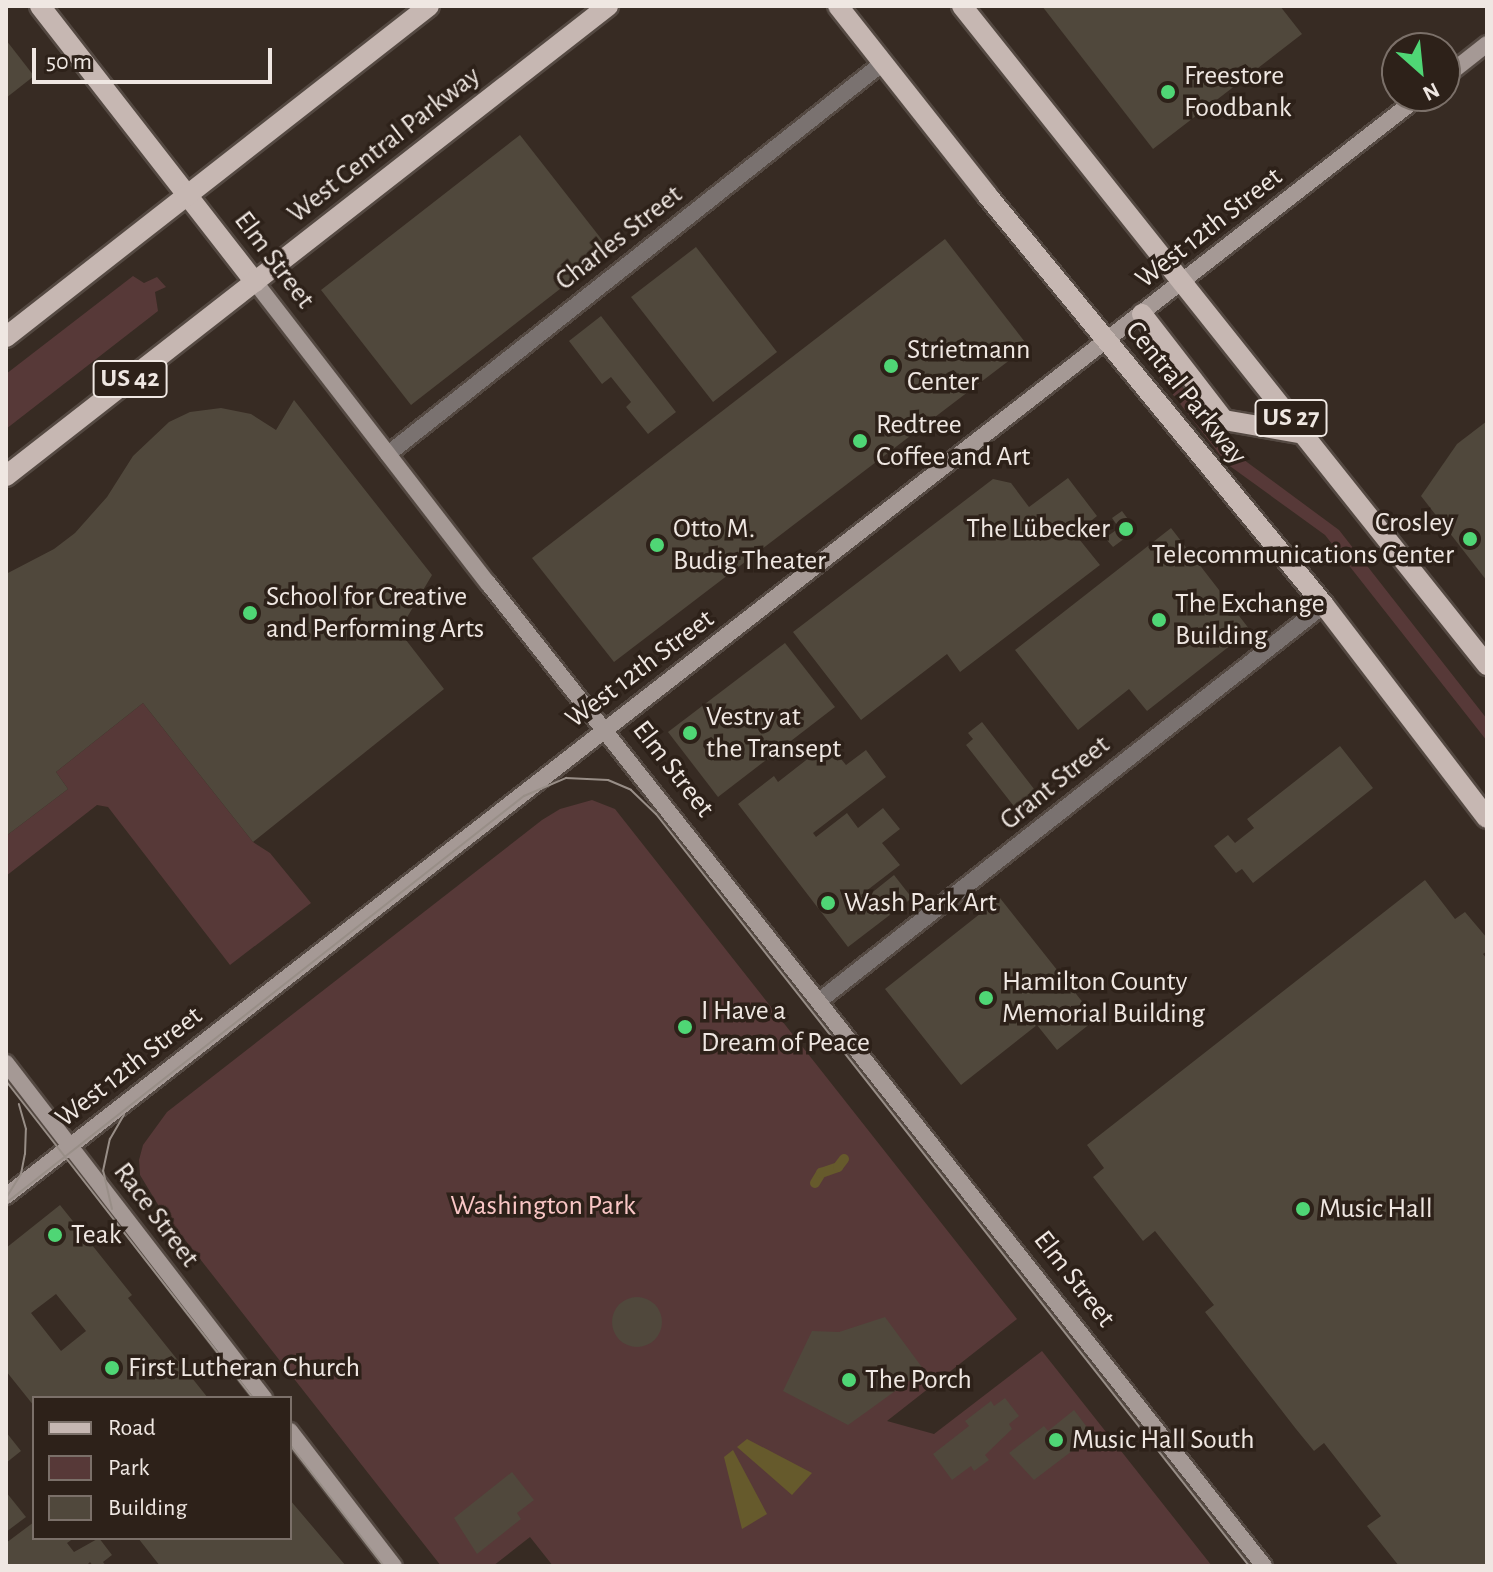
<!DOCTYPE html>
<meta charset="utf-8">
<style>
body{margin:0}
#map{position:relative;width:1493px;height:1572px;overflow:hidden;background:#372b23;font-family:"Alegreya Sans",sans-serif}
div>[style]{position:absolute}
.green>*{inset:0;background:#573938}
.water>*{inset:0;background:#665a2c}
.stream>*{height:10px;margin:-5px;padding:0 5px;transform-origin:5px;border-radius:5px;background:#665a2c}
.building>*{inset:0;background:#50483c}
.round{border-radius:50%}
.roads{filter:drop-shadow(2px 0 #544942) drop-shadow(-2px 0 #544942) drop-shadow(0 2px #544942) drop-shadow(0 -2px #544942)}
.street>*{height:16px;margin:-8px;padding:0 8px;transform-origin:8px;border-radius:8px;background:#7a7270}
.secondary>*{height:16px;margin:-8px;padding:0 8px;transform-origin:8px;border-radius:8px;background:#a59995}
.primary>*{height:20px;margin:-10px;padding:0 10px;transform-origin:10px;border-radius:10px;background:#c6b7b2}
.tram>*{height:2px;margin:-1px;padding:0 1px;transform-origin:1px;border-radius:1px;background:#988e87}
.dots>*{width:22px;height:22px;translate:-50% -50%;box-sizing:border-box;border:4px solid #2d2119;border-radius:50%}
span{translate:-50% -50%;white-space:nowrap;text-align:center;line-height:1.15;-webkit-text-stroke:7px #2d2119;paint-order:stroke}
.shield-label span{padding:2px 6px;background:#2d2119;border:2px solid;border-radius:6px;-webkit-text-stroke-width:0}
.shield-label{font-size:26px;color:#efe7e2;font-weight:700}
.poi-label{font-size:28px;color:#efe7e2}
.left{translate:0 -50%;text-align:left}
.right{translate:-100% -50%;text-align:right}
.street-label{font-size:28px;color:#efe7e2}
.park-label{font-size:28px;color:#fac7c6}
.frame{position:absolute;inset:0;border:8px solid #efe7e2;pointer-events:none}
.legend{position:absolute;left:32px;top:1396px;width:260px;height:144px;box-sizing:border-box;background:#2d2119;border:2px solid #7b7069;margin:0;padding:10px 14px;list-style:none;font-size:24px;color:#efe7e2}
.legend li{display:flex;align-items:center;gap:16px;height:40px}
.legend b{width:40px;border:2px solid #7b7069}
.north{position:absolute;left:1381px;top:32px;width:80px;height:80px;box-sizing:border-box;background:#2d2119;border:2px solid #7b7069;border-radius:50%;rotate:153deg;font-size:22px;font-weight:700;line-height:32px;text-align:center;color:#efe7e2}
.north::after{content:'';display:block;margin:auto;width:28px;height:36px;background:#4fd675;clip-path:polygon(50% 0,100% 100%,50% 72%,0 100%)}
.scale{position:absolute;left:32px;top:48px;width:240px;height:36px;box-sizing:border-box;border:4px solid #efe7e2;border-top:0;padding-left:10px;font-size:24px;line-height:28px;white-space:nowrap;color:#efe7e2;-webkit-text-stroke:6px #2d2119;paint-order:stroke}
</style>
<div id="map">
<div class="green">
<i style="clip-path:polygon(133px 276px,144px 283px,157px 277px,166px 287px,155px 292px,158px 311px,6px 429px,6px 374px)"></i>
<i style="clip-path:polygon(1158px 357px,1236px 454px,1339px 530px,1487px 719px,1487px 741px,1325px 535px,1227px 464px,1149px 364px)"></i>
<i style="clip-path:polygon(143px 703px,253px 842px,270px 853px,311px 903px,230px 965px,108px 807px,97px 805px,6px 876px,6px 836px,68px 789px,56px 772px)"></i>
<i style="clip-path:polygon(592px 800px,615px 809px,1017px 1319px,887px 1421px,934px 1434px,1042px 1351px,1212px 1566px,553px 1566px,530px 1537px,493px 1566px,441px 1566px,160px 1208px,140px 1175px,139px 1160px,143px 1145px,167px 1112px,542px 820px,560px 809px)"></i>
</div>
<div class="water">
<i style="clip-path:polygon(747px 1439px,812px 1473px,792px 1495px,737px 1447px)"></i>
<i style="clip-path:polygon(733px 1450px,767px 1514px,742px 1529px,724px 1457px)"></i>
</div>
<div class="stream">
<i style="left:815px;top:1183px;width:12px;rotate:-59deg"></i>
<i style="left:821px;top:1173px;width:18px;rotate:-19deg"></i>
<i style="left:838px;top:1167px;width:10px;rotate:-53deg"></i>
</div>
<div class="building">
<i style="clip-path:polygon(1042px 6px,1280px 6px,1302px 34px,1153px 149px)"></i>
<i style="clip-path:polygon(6px 40px,34px 76px,6px 98px)"></i>
<i style="clip-path:polygon(520px 135px,610px 250px,411px 405px,321px 290px)"></i>
<i style="clip-path:polygon(945px 239px,1028px 346px,614px 662px,532px 558px)"></i>
<i style="clip-path:polygon(696px 247px,777px 352px,713px 402px,631px 297px)"></i>
<i style="clip-path:polygon(601px 316px,676px 412px,648px 434px,626px 407px,631px 402px,611px 377px,602px 384px,569px 341px)"></i>
<i style="clip-path:polygon(294px 400px,432px 575px,399px 631px,444px 689px,253px 842px,143px 703px,56px 772px,68px 789px,6px 836px,6px 574px,54px 549px,75px 533px,107px 497px,133px 456px,169px 422px,190px 412px,221px 408px,251px 414px,276px 430px)"></i>
<i style="clip-path:polygon(1487px 421px,1487px 581px,1421px 496px,1457px 444px)"></i>
<i style="clip-path:polygon(1068px 478px,1097px 516px,1075px 534px,1100px 565px,960px 672px,947px 654px,861px 720px,793px 632px,993px 479px,1011px 483px,1029px 507px)"></i>
<i style="clip-path:polygon(1122px 511px,1136px 530px,1113px 547px,1105px 538px,1119px 528px,1112px 518px)"></i>
<i style="clip-path:polygon(1171px 528px,1250px 630px,1147px 711px,1129px 689px,1078px 730px,1015px 650px)"></i>
<i style="clip-path:polygon(785px 643px,835px 707px,718px 797px,668px 732px)"></i>
<i style="clip-path:polygon(982px 722px,1041px 798px,1020px 814px,966px 745px,973px 739px,968px 733px)"></i>
<i style="clip-path:polygon(828px 743px,846px 765px,866px 750px,886px 777px,813px 833px,816px 837px,847px 813px,858px 828px,883px 808px,900px 829px,882px 843px,900px 865px,861px 895px,864px 899px,894px 875px,912px 898px,848px 947px,738px 804px,774px 776px,778px 782px)"></i>
<i style="clip-path:polygon(1340px 746px,1373px 788px,1253px 883px,1242px 869px,1236px 873px,1214px 846px,1228px 835px,1235px 843px,1254px 828px,1247px 819px)"></i>
<i style="clip-path:polygon(1425px 880px,1455px 919px,1465px 912px,1487px 938px,1487px 951px,1483px 954px,1487px 959px,1487px 1566px,1399px 1566px,1367px 1526px,1381px 1516px,1324px 1443px,1314px 1451px,1296px 1429px,1205px 1312px,1214px 1305px,1155px 1231px,1143px 1241px,1129px 1223px,1093px 1177px,1104px 1168px,1087px 1145px)"></i>
<i style="clip-path:polygon(1000px 898px,1096px 1019px,1057px 1050px,1037px 1025px,961px 1085px,885px 989px)"></i>
<i style="clip-path:polygon(evenodd,60px 1205px,132px 1295px,128px 1298px,208px 1398px,34px 1398px,34px 1406px,6px 1371px,6px 1248px,60px 1205px,56px 1294px,86px 1331px,61px 1351px,31px 1313px,56px 1294px)"></i>
<i class="round" style="left:612px;top:1297px;width:50px;height:50px"></i>
<i style="clip-path:polygon(885px 1317px,924px 1370px,869px 1410px,848px 1425px,783px 1391px,812px 1331px,839px 1332px)"></i>
<i style="clip-path:polygon(1005px 1398px,1019px 1416px,1009px 1424px,1012px 1429px,985px 1455px,989px 1460px,974px 1471px,971px 1466px,952px 1480px,933px 1454px,969px 1426px,965px 1421px,991px 1401px,994px 1406px)"></i>
<i style="clip-path:polygon(1074px 1410px,1093px 1435px,1034px 1480px,1009px 1453px,1044px 1426px,1048px 1431px)"></i>
<i style="clip-path:polygon(6px 1432px,21px 1451px,6px 1463px)"></i>
<i style="clip-path:polygon(512px 1472px,534px 1500px,517px 1513px,521px 1519px,477px 1554px,454px 1518px)"></i>
<i style="clip-path:polygon(6px 1492px,26px 1517px,6px 1532px)"></i>
<i style="clip-path:polygon(290px 1500px,346px 1566px,160px 1566px,138px 1538px,290px 1538px)"></i>
<i style="clip-path:polygon(34px 1522px,34px 1538px,74px 1538px,67px 1543px,74px 1552px,99px 1538px,112px 1555px,103px 1562px,106px 1566px,93px 1566px,90px 1562px,86px 1566px,6px 1566px,6px 1543px)"></i>
</div>
<div class="roads">
<div class="street">
<i style="left:388px;top:454px;width:632px;rotate:-38.32deg"></i>
<i style="left:819px;top:1001px;width:642px;rotate:-38.1deg"></i>
</div>
<div class="secondary">
<i style="left:1445px;top:77px;width:53px;rotate:-38.2deg"></i>
<i style="left:255px;top:282px;width:381px;rotate:52.3deg"></i>
<i style="left:488px;top:583px;width:1252px;rotate:51.71deg"></i>
<i style="left:6px;top:1063px;width:423px;rotate:52.4deg"></i>
<i style="left:6px;top:1196px;width:1791px;rotate:-37.88deg"></i>
<i style="left:290px;top:1431px;width:170px;rotate:52.4deg"></i>
</div>
<div class="primary">
<i style="left:40px;top:6px;width:350px;rotate:52.1deg"></i>
<i style="left:838px;top:6px;width:241px;rotate:51.7deg"></i>
<i style="left:987px;top:195px;width:531px;rotate:50.58deg"></i>
<i style="left:1324px;top:605px;width:268px;rotate:52.6deg"></i>
<i style="left:962px;top:6px;width:843px;rotate:51.46deg"></i>
<i style="left:1142px;top:314px;width:134px;rotate:52.3deg"></i>
<i style="left:1224px;top:420px;width:81px;rotate:9.9deg"></i>
<i style="left:6px;top:337px;width:537px;rotate:-38.04deg"></i>
<i style="left:6px;top:476px;width:764px;rotate:-37.98deg"></i>
</div>
</div>
<div class="tram">
<i style="left:6px;top:1081px;width:402px;rotate:52.1deg"></i>
<i style="left:6px;top:1198px;width:28px;rotate:-58deg"></i>
<i style="left:21px;top:1174px;width:20px;rotate:-79deg"></i>
<i style="left:25px;top:1154px;width:25px;rotate:-88deg"></i>
<i style="left:26px;top:1129px;width:26px;rotate:-106deg"></i>
<i style="left:6px;top:1203px;width:659px;rotate:-38.16deg"></i>
<i style="left:524px;top:796px;width:46px;rotate:-23.2deg"></i>
<i style="left:566px;top:778px;width:42px;rotate:2.7deg"></i>
<i style="left:608px;top:780px;width:25px;rotate:23deg"></i>
<i style="left:631px;top:790px;width:35px;rotate:44deg"></i>
<i style="left:656px;top:814px;width:958px;rotate:51.74deg"></i>
<i style="left:112px;top:1209px;width:39px;rotate:-103deg"></i>
<i style="left:103px;top:1171px;width:33px;rotate:-78deg"></i>
<i style="left:110px;top:1139px;width:28px;rotate:-60deg"></i>
<i style="left:290px;top:1445px;width:153px;rotate:52.2deg"></i>
</div>
<div class="dots">
<i style="left:1168px;top:92px;background:#4fd675"></i>
<i style="left:891px;top:366px;background:#4fd675"></i>
<i style="left:860px;top:441px;background:#4fd675"></i>
<i style="left:1126px;top:529px;background:#4fd675"></i>
<i style="left:1470px;top:539px;background:#4fd675"></i>
<i style="left:657px;top:545px;background:#4fd675"></i>
<i style="left:250px;top:613px;background:#4fd675"></i>
<i style="left:1159px;top:620px;background:#4fd675"></i>
<i style="left:690px;top:733px;background:#4fd675"></i>
<i style="left:828px;top:903px;background:#4fd675"></i>
<i style="left:986px;top:998px;background:#4fd675"></i>
<i style="left:685px;top:1027px;background:#4fd675"></i>
<i style="left:1303px;top:1209px;background:#4fd675"></i>
<i style="left:55px;top:1235px;background:#4fd675"></i>
<i style="left:112px;top:1368px;background:#4fd675"></i>
<i style="left:849px;top:1380px;background:#4fd675"></i>
<i style="left:1056px;top:1440px;background:#4fd675"></i>
</div>
<div class="shield-label">
<span style="left:130px;top:379px">US 42</span>
<span style="left:1291px;top:418px">US 27</span>
</div>
<div class="poi-label">
<span class="left" style="left:1184px;top:92px">Freestore<br>Foodbank</span>
<span class="left" style="left:907px;top:366px">Strietmann<br>Center</span>
<span class="left" style="left:876px;top:441px">Redtree<br>Coffee and Art</span>
<span class="right" style="left:1454px;top:539px">Crosley<br>Telecommunications Center</span>
<span class="left" style="left:673px;top:545px">Otto M.<br>Budig Theater</span>
<span class="right" style="left:1110px;top:529px">The Lübecker</span>
<span class="left" style="left:266px;top:613px">School for Creative<br>and Performing Arts</span>
<span class="left" style="left:1175px;top:620px">The Exchange<br>Building</span>
<span class="left" style="left:706px;top:733px">Vestry at<br>the Transept</span>
<span class="left" style="left:844px;top:903px">Wash Park Art</span>
<span class="left" style="left:1002px;top:998px">Hamilton County<br>Memorial Building</span>
<span class="left" style="left:701px;top:1027px">I Have a<br>Dream of Peace</span>
<span class="left" style="left:1319px;top:1209px">Music Hall</span>
<span class="left" style="left:71px;top:1235px">Teak</span>
<span class="left" style="left:128px;top:1368px">First Lutheran Church</span>
<span class="left" style="left:865px;top:1380px">The Porch</span>
<span class="left" style="left:1072px;top:1440px">Music Hall South</span>
</div>
<div class="street-label">
<span style="left:384px;top:145px;rotate:-38deg">West Central Parkway</span>
<span style="left:1209px;top:228px;rotate:-38deg">West 12th Street</span>
<span style="left:619px;top:238px;rotate:-38deg">Charles Street</span>
<span style="left:274px;top:260px;rotate:53deg">Elm Street</span>
<span style="left:1186px;top:393px;rotate:51deg">Central Parkway</span>
<span style="left:640px;top:669px;rotate:-37deg">West 12th Street</span>
<span style="left:673px;top:769px;rotate:52deg">Elm Street</span>
<span style="left:1055px;top:783px;rotate:-39deg">Grant Street</span>
<span style="left:129px;top:1067px;rotate:-38deg">West 12th Street</span>
<span style="left:156px;top:1215px;rotate:53deg">Race Street</span>
<span style="left:1074px;top:1279px;rotate:52deg">Elm Street</span>
</div>
<div class="park-label">
<span style="left:543px;top:1206px">Washington Park</span>
</div>
<div class="frame"></div>
<ul class="legend">
<li><b style="height:10px;background:#c6b7b2"></b>Road</li>
<li><b style="height:22px;background:#573938"></b>Park</li>
<li><b style="height:22px;background:#50483c"></b>Building</li>
</ul>
<div class="north">N</div>
<div class="scale">50 m</div>
</div>
